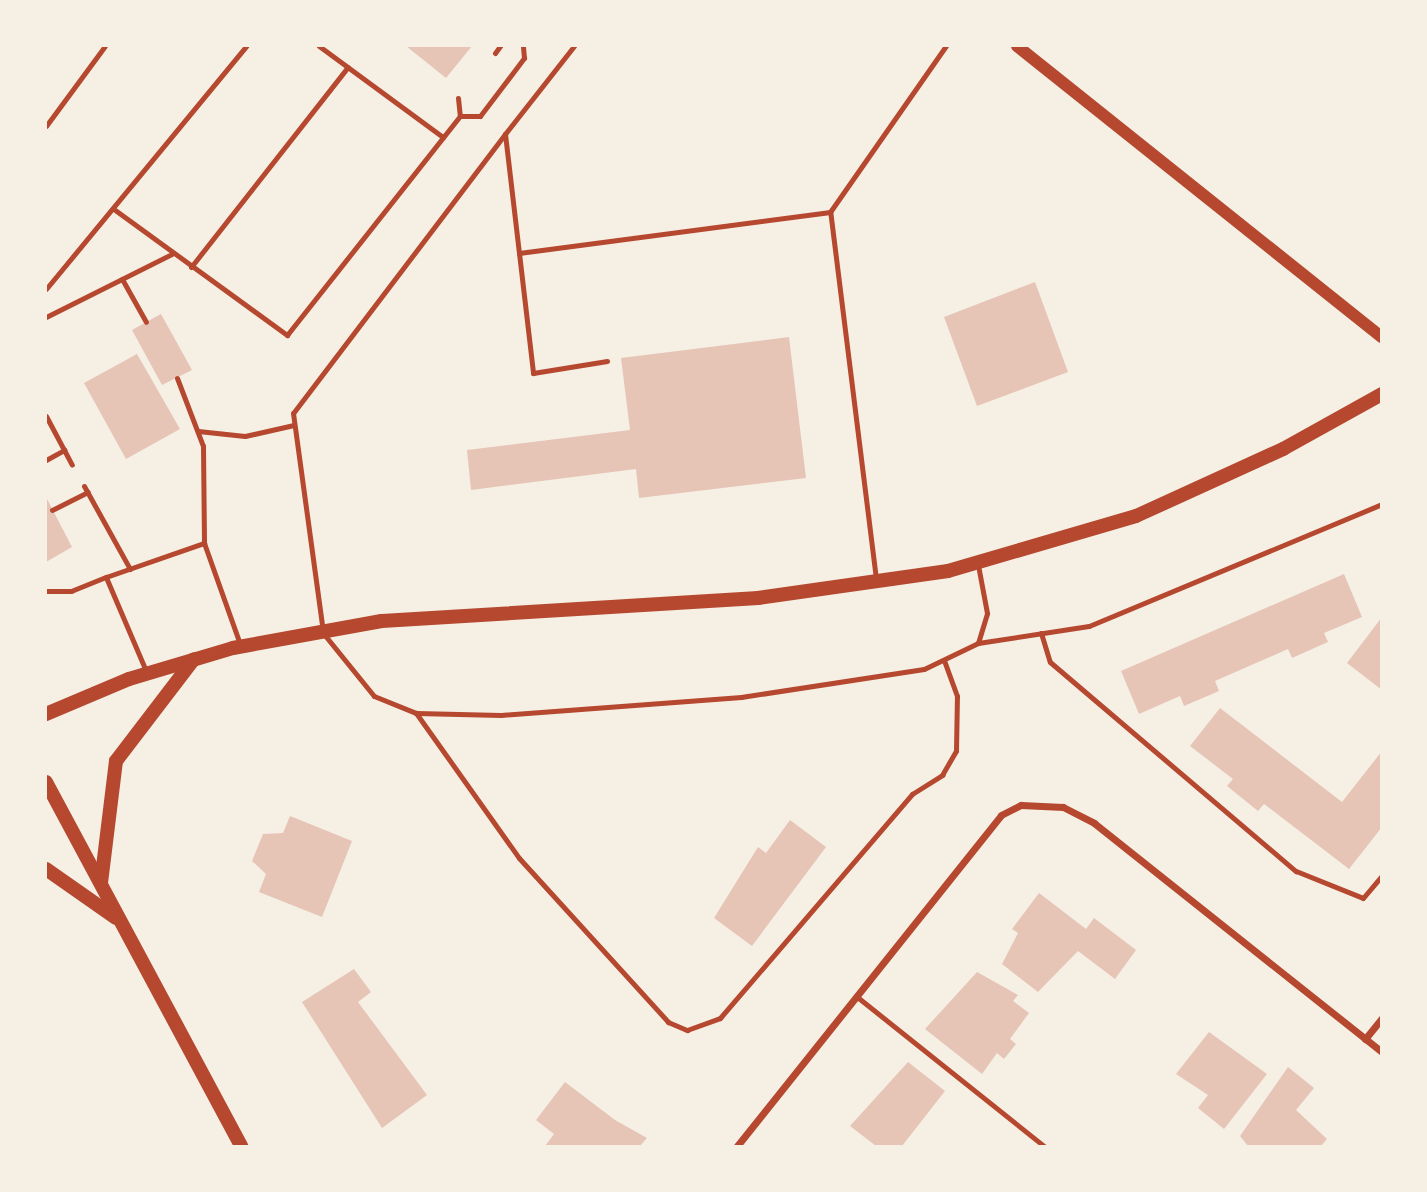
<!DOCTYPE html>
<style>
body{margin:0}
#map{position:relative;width:1427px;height:1192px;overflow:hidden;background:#f6efe4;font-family:"Open Sans",sans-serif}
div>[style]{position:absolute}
.building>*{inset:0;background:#e6c5b7}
.service>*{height:5px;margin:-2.5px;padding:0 2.5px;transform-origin:2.5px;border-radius:2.5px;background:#b5482f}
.minor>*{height:7px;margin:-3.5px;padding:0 3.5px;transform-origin:3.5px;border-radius:3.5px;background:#b5482f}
.tertiary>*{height:12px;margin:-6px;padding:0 6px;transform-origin:6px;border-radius:6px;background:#b5482f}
.secondary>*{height:14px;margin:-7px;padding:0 7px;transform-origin:7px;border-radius:7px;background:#b5482f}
span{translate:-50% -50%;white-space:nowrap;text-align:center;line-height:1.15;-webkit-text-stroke:5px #f6efe4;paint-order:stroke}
.frame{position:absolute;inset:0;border:47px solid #f6efe4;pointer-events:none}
</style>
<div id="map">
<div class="building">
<i style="clip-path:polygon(406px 46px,472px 46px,446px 78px)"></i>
<i style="clip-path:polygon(1035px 282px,1068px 372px,977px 406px,944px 317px)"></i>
<i style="clip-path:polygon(161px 314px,192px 370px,162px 385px,132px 330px)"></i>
<i style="clip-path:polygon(789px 337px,806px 478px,639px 498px,636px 469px,471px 490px,467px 450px,630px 430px,621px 358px)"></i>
<i style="clip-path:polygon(137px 354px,180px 429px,126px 459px,84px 383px)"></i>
<i style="clip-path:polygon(46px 497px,72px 547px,46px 562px)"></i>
<i style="clip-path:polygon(1344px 574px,1362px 617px,1324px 633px,1328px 642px,1292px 658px,1288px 649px,1215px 681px,1219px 691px,1184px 706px,1180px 696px,1139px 714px,1121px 671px)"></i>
<i style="clip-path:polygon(1382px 617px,1382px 690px,1347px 663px)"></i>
<i style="clip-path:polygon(1220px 708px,1342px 802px,1382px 751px,1382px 827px,1349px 869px,1264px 804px,1258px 811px,1227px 786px,1233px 779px,1190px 746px)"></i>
<i style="clip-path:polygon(290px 816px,352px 841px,322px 917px,259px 892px,266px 874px,252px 861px,263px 834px,283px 833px)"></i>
<i style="clip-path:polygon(790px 820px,826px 847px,752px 946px,714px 918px,758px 847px,766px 853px)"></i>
<i style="clip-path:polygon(1039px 893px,1086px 929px,1094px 918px,1136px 950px,1115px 979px,1078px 951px,1038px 992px,1002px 964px,1018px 933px,1012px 929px)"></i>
<i style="clip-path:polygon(354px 969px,371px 992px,358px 1002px,427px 1095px,382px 1128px,302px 1002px)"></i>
<i style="clip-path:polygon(977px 972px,1018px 995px,1013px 1001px,1029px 1013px,1010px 1039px,1016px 1044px,1004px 1059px,997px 1053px,982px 1074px,925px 1029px)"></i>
<i style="clip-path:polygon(1209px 1032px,1267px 1074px,1224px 1129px,1198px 1108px,1208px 1095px,1176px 1074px)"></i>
<i style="clip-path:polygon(908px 1062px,945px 1091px,902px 1146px,876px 1146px,850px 1126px)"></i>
<i style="clip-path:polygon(1288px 1067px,1314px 1088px,1296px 1110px,1327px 1139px,1321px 1146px,1248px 1146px,1240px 1136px)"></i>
<i style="clip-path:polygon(565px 1082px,615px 1120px,647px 1138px,640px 1146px,545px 1146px,554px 1134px,536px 1120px)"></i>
</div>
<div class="service">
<i style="left:319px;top:46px;width:154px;rotate:36.3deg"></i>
<i style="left:574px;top:46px;width:112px;rotate:128.1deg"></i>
<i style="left:505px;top:134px;width:120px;rotate:83.3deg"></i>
<i style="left:519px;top:253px;width:314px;rotate:-7.5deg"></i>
<i style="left:495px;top:53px;width:9px;rotate:-54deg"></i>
<i style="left:458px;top:98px;width:18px;rotate:84deg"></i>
<i style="left:46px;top:126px;width:99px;rotate:-53.6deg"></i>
<i style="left:505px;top:134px;width:350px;rotate:127.2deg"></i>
<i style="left:293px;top:413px;width:222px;rotate:82.2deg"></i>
<i style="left:323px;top:633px;width:81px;rotate:51deg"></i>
<i style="left:374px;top:696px;width:45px;rotate:22deg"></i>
<i style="left:416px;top:713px;width:85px;rotate:1.3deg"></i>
<i style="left:501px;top:715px;width:241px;rotate:-4.3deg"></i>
<i style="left:741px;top:697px;width:185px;rotate:-8.7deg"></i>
<i style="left:924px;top:669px;width:60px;rotate:-25.7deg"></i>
<i style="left:978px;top:643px;width:31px;rotate:-73deg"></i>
<i style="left:987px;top:613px;width:49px;rotate:-100.6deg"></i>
<i style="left:115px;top:210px;width:213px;rotate:36deg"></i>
<i style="left:287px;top:335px;width:279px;rotate:-51.7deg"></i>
<i style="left:460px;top:116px;width:20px"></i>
<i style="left:480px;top:116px;width:73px;rotate:-52.8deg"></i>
<i style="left:524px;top:58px;width:12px;rotate:-95deg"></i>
<i style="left:519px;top:253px;width:121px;rotate:83.3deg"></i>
<i style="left:533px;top:373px;width:75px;rotate:-9.2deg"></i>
<i style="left:191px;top:267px;width:254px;rotate:-51.9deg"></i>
<i style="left:122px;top:279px;width:49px;rotate:60.8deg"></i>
<i style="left:46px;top:289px;width:315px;rotate:-50.5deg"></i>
<i style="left:46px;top:317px;width:141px;rotate:-26.6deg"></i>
<i style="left:177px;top:378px;width:73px;rotate:69.1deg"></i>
<i style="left:203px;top:446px;width:97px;rotate:89.4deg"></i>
<i style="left:46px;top:416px;width:55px;rotate:62deg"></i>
<i style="left:198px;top:431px;width:47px;rotate:6.1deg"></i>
<i style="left:245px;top:436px;width:50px;rotate:-12.7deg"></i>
<i style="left:46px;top:460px;width:21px;rotate:-29deg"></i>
<i style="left:84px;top:486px;width:95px;rotate:61deg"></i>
<i style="left:52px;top:510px;width:40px;rotate:-26.6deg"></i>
<i style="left:876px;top:579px;width:370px;rotate:-97.1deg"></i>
<i style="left:830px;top:212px;width:203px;rotate:-55.1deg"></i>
<i style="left:46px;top:591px;width:25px"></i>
<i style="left:71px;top:591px;width:38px;rotate:-22deg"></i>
<i style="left:1041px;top:633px;width:30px;rotate:73deg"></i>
<i style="left:1050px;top:662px;width:323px;rotate:40.4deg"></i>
<i style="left:1296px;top:871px;width:72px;rotate:21.9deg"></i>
<i style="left:1363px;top:898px;width:30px;rotate:-50deg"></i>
<i style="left:978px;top:643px;width:112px;rotate:-8.7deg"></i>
<i style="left:1089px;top:626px;width:317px;rotate:-22.6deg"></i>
<i style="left:146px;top:671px;width:102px;rotate:-113.1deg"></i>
<i style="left:106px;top:577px;width:104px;rotate:-19.1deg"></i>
<i style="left:204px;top:543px;width:107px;rotate:70.4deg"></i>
<i style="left:416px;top:713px;width:178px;rotate:54.6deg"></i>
<i style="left:519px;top:858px;width:222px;rotate:47.7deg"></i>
<i style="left:668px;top:1022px;width:21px;rotate:23deg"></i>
<i style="left:687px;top:1030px;width:35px;rotate:-20deg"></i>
<i style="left:720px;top:1018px;width:295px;rotate:-49.4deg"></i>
<i style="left:912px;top:794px;width:36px;rotate:-32deg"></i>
<i style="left:942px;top:775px;width:28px;rotate:-60deg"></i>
<i style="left:956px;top:751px;width:55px;rotate:-89deg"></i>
<i style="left:957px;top:696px;width:38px;rotate:-110deg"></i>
<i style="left:856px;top:996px;width:241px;rotate:38.6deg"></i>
</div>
<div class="minor">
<i style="left:1365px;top:1039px;width:27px;rotate:-51deg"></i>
<i style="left:737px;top:1146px;width:423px;rotate:-51.4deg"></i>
<i style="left:1001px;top:815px;width:22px;rotate:-27deg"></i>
<i style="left:1021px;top:805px;width:42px;rotate:2.7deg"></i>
<i style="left:1063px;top:807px;width:35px;rotate:27deg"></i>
<i style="left:1094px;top:823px;width:368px;rotate:38.5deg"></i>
</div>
<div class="tertiary">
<i style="left:1017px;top:46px;width:467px;rotate:38.6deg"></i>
</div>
<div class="secondary">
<i style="left:46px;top:714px;width:90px;rotate:-22.9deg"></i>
<i style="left:129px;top:679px;width:109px;rotate:-16.6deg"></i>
<i style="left:233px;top:648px;width:151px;rotate:-10.3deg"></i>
<i style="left:382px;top:621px;width:377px;rotate:-3.5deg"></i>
<i style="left:758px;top:598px;width:192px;rotate:-8.1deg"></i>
<i style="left:948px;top:571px;width:196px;rotate:-16.3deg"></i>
<i style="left:1136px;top:516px;width:162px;rotate:-24.5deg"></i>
<i style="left:1283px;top:449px;width:113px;rotate:-29.1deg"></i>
<i style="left:46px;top:782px;width:413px;rotate:61.8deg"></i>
<i style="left:46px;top:869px;width:85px;rotate:35deg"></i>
<i style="left:101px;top:883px;width:123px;rotate:-83deg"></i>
<i style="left:116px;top:761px;width:128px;rotate:-52.6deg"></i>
</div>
<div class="frame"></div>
</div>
